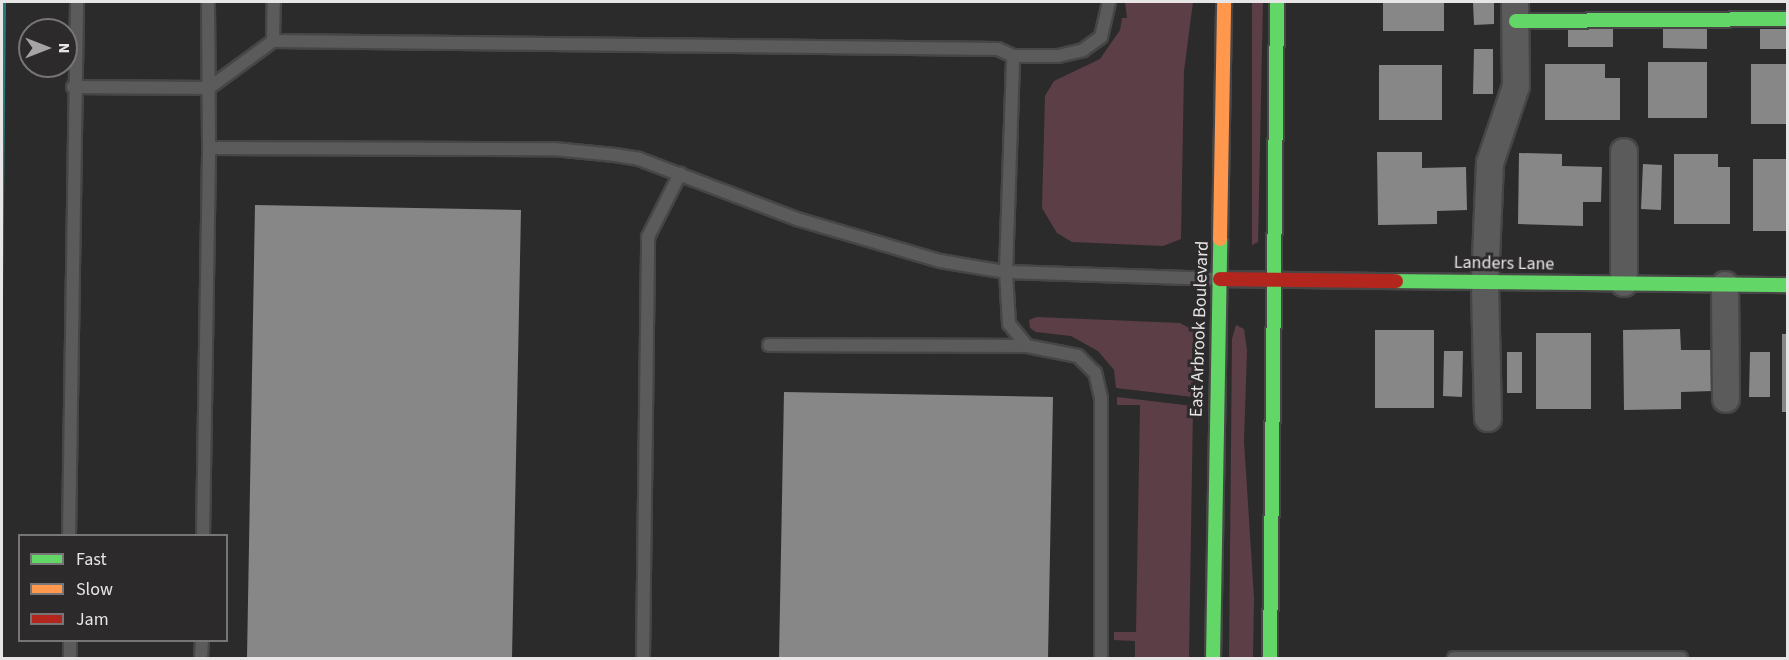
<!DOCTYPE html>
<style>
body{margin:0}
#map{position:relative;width:1789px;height:660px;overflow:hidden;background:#2c2b2b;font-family:"Source Sans 3",sans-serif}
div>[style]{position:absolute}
.green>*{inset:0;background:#5c3e47}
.water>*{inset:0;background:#2b787c}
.building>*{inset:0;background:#888787}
.roads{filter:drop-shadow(2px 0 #474646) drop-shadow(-2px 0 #474646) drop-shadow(0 2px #474646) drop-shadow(0 -2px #474646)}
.lane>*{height:12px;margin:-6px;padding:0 6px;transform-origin:6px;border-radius:6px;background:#5c5b5b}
.street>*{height:26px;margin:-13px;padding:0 13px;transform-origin:13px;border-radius:13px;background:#5c5b5b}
.fast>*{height:14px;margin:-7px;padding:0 7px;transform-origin:7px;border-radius:7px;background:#63d668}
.slow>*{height:14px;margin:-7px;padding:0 7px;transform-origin:7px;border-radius:7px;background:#ff974d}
.jam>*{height:14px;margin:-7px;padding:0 7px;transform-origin:7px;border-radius:7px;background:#b3261e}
span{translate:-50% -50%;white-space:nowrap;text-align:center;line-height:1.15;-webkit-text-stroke:6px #2d2a2b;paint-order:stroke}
.street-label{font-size:18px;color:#e7e5e5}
.frame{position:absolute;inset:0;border:3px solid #e7e5e5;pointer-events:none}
.legend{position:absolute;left:18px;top:534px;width:210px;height:108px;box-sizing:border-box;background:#2d2a2b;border:2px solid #777575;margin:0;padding:8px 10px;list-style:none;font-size:18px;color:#e7e5e5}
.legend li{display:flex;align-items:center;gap:12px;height:30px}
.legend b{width:30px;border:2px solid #777575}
.north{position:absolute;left:18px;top:18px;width:60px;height:60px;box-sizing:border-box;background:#2d2a2b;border:2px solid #777575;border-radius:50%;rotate:90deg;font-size:16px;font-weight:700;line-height:24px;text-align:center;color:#e7e5e5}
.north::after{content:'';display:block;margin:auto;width:21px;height:27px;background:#a6a4a4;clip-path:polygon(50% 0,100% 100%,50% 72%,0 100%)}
</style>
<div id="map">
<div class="green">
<i style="clip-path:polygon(1125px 2px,1193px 2px,1184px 71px,1181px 239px,1163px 246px,1072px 242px,1057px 233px,1042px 208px,1045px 96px,1054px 81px,1100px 59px,1120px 30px,1122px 18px,1127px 18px)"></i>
<i style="clip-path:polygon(1252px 2px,1263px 2px,1258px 242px,1252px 245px)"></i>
<i style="clip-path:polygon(1037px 317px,1180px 323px,1193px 330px,1193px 397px,1116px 388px,1114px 370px,1098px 351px,1071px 336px,1036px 332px,1030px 328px,1029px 320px)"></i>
<i style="clip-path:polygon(1236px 325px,1244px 329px,1247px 350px,1244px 441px,1254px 598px,1253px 658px,1229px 658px,1232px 339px)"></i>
<i style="clip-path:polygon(1117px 397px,1193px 406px,1189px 658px,1135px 658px,1135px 641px,1114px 640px,1114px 632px,1136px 632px,1140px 405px,1117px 405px)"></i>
</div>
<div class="water">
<i style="clip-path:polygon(2px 2px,6px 2px,2px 399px)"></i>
</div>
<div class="building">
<i style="clip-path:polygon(1383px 2px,1444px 2px,1444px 31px,1383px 31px)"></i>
<i style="clip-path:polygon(1473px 2px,1494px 2px,1494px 24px,1474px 25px)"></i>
<i style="clip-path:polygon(1568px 28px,1613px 28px,1613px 47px,1568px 47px)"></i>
<i style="clip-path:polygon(1663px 28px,1707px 28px,1707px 49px,1663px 48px)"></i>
<i style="clip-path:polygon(1760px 29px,1788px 29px,1788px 49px,1760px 49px)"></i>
<i style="clip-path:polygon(1474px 49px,1493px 49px,1493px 94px,1473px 94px)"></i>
<i style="clip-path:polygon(1648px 62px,1707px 62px,1707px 118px,1648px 118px)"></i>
<i style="clip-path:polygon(1545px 64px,1605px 64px,1605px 78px,1620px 78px,1620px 120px,1545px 120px)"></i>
<i style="clip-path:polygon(1751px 64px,1788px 64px,1788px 124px,1751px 124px)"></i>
<i style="clip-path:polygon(1379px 65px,1442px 65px,1442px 120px,1379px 120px)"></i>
<i style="clip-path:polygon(1377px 152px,1422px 152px,1422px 168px,1466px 167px,1467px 210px,1437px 211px,1437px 224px,1378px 225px)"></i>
<i style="clip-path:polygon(1519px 153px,1562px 154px,1562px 166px,1602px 167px,1601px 202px,1583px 202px,1583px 226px,1518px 224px)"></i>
<i style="clip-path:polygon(1674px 154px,1718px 154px,1718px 167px,1730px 167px,1730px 224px,1674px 224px)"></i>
<i style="clip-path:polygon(1753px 159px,1788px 159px,1788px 231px,1753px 231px)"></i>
<i style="clip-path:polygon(1643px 164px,1662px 165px,1661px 210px,1641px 209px)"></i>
<i style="clip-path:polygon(255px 205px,521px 210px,512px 658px,247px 658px)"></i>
<i style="clip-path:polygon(1680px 329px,1681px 350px,1712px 350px,1713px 391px,1681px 392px,1681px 409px,1624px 410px,1623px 330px)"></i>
<i style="clip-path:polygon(1375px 330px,1434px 330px,1434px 408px,1375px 408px)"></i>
<i style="clip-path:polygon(1536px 333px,1591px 333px,1591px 409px,1536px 409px)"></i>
<i style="clip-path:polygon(1782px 334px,1788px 334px,1788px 412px,1782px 412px)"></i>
<i style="clip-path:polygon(1444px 351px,1463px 351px,1462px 397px,1443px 396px)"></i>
<i style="clip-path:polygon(1507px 352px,1522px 352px,1522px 393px,1507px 393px)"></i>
<i style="clip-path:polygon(1750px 352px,1770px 352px,1770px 397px,1749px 397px)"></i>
<i style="clip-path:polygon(784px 392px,1053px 397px,1048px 658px,779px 658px)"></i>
</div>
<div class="roads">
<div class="lane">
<i style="left:208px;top:2px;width:146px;rotate:89.6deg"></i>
<i style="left:273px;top:41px;width:39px;rotate:-89deg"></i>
<i style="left:73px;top:87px;width:136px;rotate:0.4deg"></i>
<i style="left:209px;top:88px;width:79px;rotate:-36.3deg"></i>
<i style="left:273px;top:41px;width:725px;rotate:0.63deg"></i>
<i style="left:998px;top:49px;width:17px;rotate:25deg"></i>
<i style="left:769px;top:345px;width:258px;rotate:0.2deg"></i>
<i style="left:69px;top:536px;width:534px;rotate:-89.14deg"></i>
<i style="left:203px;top:536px;width:388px;rotate:-89.1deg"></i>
<i style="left:209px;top:148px;width:345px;rotate:0.2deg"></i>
<i style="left:554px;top:149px;width:61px;rotate:5.6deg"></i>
<i style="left:615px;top:155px;width:24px;rotate:9deg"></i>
<i style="left:639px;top:159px;width:169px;rotate:20.8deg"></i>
<i style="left:797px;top:219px;width:149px;rotate:16.4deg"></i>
<i style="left:940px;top:261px;width:67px;rotate:9.5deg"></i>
<i style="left:1006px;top:272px;width:213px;rotate:1.9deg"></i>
<i style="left:70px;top:640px;width:18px;rotate:90deg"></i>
<i style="left:201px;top:658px;width:18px;rotate:-87deg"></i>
<i style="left:643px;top:658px;width:421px;rotate:-89.3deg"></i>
<i style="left:648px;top:237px;width:71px;rotate:-63.1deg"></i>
<i style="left:1101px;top:658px;width:260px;rotate:-90deg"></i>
<i style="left:1101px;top:398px;width:26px;rotate:-103deg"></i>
<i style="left:1095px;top:373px;width:24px;rotate:-135deg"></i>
<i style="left:1078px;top:356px;width:52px;rotate:-168.9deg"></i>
<i style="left:1027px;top:346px;width:28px;rotate:-129deg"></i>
<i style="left:1009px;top:324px;width:52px;rotate:-93.3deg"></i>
<i style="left:1006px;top:272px;width:216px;rotate:-88.1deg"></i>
<i style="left:1013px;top:56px;width:45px"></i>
<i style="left:1058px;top:56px;width:26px;rotate:-13deg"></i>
<i style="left:1083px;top:50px;width:22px;rotate:-36deg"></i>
<i style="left:1101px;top:37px;width:36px;rotate:-77deg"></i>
<i style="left:1454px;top:658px;width:227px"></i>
</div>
<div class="street">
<i style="left:1624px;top:152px;width:131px;rotate:90deg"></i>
<i style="left:1725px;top:285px;width:114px;rotate:89.5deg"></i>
<i style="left:1488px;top:418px;width:136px;rotate:-91.3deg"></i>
<i style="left:1485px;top:282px;width:119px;rotate:-87.6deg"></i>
<i style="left:1490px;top:163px;width:81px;rotate:-71.3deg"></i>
<i style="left:1516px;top:86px;width:84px;rotate:-90.7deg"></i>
</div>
<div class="fast">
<i style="left:1516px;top:21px;width:272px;rotate:-0.4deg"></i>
<i style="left:1396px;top:281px;width:392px;rotate:0.6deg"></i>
<i style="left:1213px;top:658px;width:419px;rotate:-89deg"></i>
<i style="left:1270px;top:658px;width:656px;rotate:-89.39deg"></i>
</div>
<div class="slow">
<i style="left:1220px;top:239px;width:237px;rotate:-89deg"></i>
</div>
<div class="jam">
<i style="left:1220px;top:279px;width:176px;rotate:0.7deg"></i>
</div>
</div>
<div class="street-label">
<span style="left:1504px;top:264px;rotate:1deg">Landers Lane</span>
<span style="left:1200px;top:329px;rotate:-88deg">East Arbrook Boulevard</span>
</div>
<div class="frame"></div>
<ul class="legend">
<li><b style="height:8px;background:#63d668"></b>Fast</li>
<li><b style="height:8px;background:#ff974d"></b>Slow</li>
<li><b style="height:8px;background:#b3261e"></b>Jam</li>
</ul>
<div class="north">N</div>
</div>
